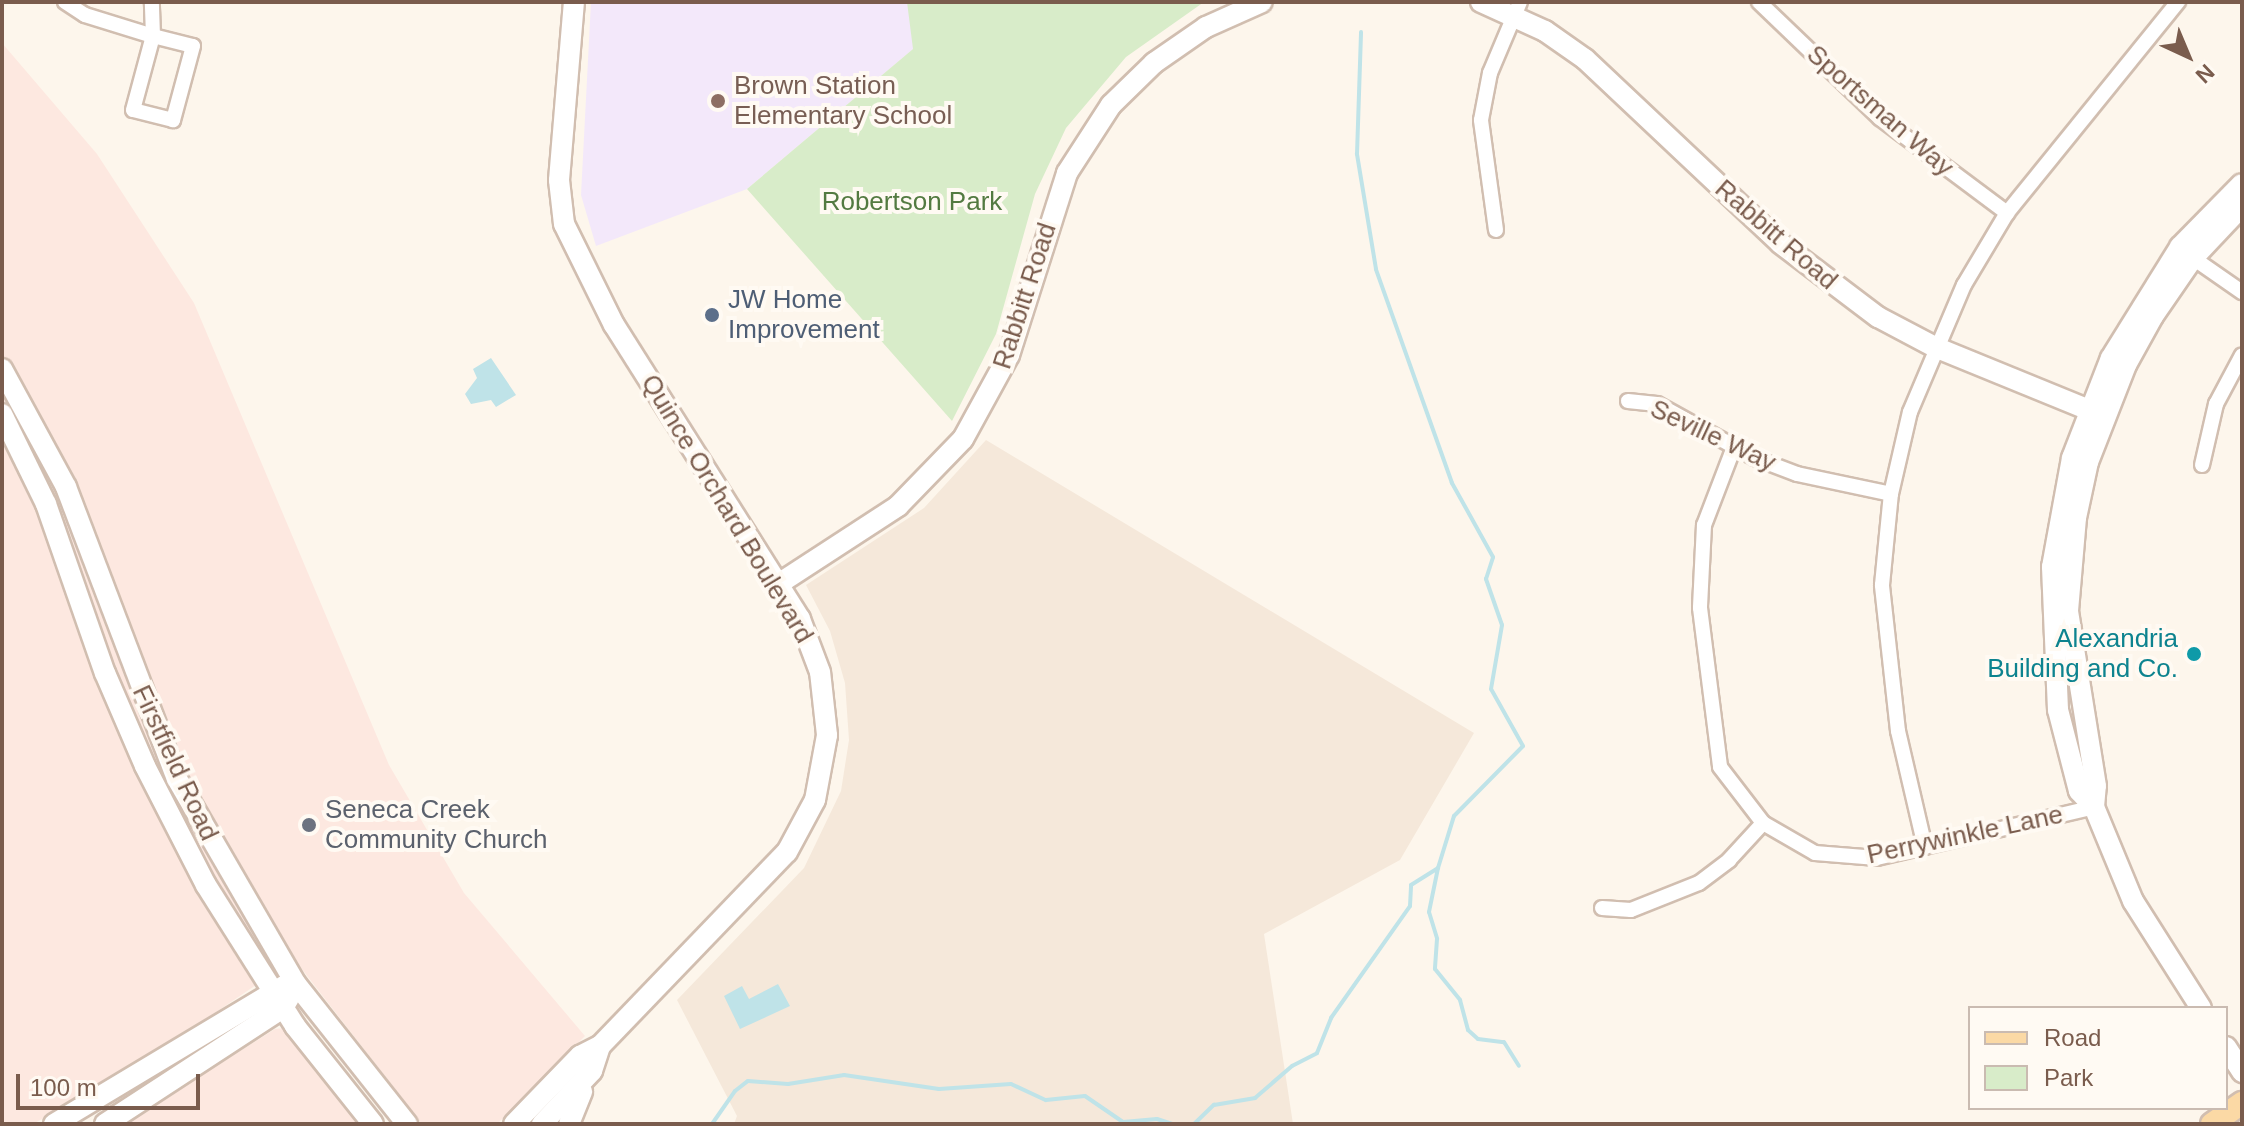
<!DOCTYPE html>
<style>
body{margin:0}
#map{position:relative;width:2244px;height:1126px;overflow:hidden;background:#fdf6ec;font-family:Helvetica,sans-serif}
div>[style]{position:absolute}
.residential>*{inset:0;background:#f5e8da}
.commercial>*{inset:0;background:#fde8e0}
.education>*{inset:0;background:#f3e8fa}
.green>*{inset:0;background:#d8ecc9}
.water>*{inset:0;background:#bfe3e8}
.stream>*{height:4px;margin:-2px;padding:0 2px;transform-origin:2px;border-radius:2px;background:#bfe3e8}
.roads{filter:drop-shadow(2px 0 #d1beb0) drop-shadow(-2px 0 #d1beb0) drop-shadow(0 2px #d1beb0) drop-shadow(0 -2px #d1beb0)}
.street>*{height:14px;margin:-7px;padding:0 7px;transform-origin:7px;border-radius:7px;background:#fff}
.secondary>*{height:20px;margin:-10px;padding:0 10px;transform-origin:10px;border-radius:10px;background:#fff}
.primary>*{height:22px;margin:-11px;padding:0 11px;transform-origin:11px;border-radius:11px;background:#fbd9a5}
.dots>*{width:22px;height:22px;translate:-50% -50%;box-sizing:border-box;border:4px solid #fffaf3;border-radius:50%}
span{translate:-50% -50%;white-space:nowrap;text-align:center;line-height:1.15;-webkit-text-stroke:8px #fffaf3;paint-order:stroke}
.education-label{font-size:26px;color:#785e54}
.left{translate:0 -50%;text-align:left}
.street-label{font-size:26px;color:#7a5c4d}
.park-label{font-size:26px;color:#537a41}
.service-label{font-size:26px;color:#4e5e75}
.culture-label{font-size:26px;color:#0d838f}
.right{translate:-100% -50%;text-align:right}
.worship-label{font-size:26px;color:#5b616d}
.frame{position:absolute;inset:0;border:4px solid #7a5c4d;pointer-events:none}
.legend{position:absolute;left:1968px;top:1006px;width:260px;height:104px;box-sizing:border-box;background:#fffaf3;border:2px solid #cabbb1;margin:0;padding:10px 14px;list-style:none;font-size:24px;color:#7a5c4d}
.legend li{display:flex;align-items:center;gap:16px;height:40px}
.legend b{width:40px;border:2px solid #cabbb1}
.north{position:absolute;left:2148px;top:16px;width:80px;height:80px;-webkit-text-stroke:6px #fffaf3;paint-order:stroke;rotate:136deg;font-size:22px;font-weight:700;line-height:32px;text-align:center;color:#7a5c4d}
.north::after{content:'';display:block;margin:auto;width:28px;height:36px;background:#7a5c4d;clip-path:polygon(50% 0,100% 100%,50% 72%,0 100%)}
.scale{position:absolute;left:16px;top:1074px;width:184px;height:36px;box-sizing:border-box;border:4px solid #7a5c4d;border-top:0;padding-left:10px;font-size:24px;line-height:28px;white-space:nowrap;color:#7a5c4d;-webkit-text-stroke:6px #fffaf3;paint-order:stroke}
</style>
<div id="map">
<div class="residential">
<i style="clip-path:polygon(986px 440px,1474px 733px,1400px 860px,1264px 934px,1293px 1124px,734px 1124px,737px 1116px,677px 1000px,804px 868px,841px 791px,849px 740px,845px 683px,830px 631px,806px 585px,924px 508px)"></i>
</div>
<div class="commercial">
<i style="clip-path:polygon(2px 43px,97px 154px,194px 303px,389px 765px,464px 893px,585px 1036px,497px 1124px,422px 1124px,294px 959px,134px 1068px,33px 1124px,2px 1124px)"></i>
<i style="clip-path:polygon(287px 1028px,360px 1124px,124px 1124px,275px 1029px)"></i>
</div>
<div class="education">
<i style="clip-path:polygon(591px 2px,969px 2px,747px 189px,596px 246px,581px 195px)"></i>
</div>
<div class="green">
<i style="clip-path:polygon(907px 2px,1204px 2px,1126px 57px,1066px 128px,1035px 194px,996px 334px,952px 421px,747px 189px,913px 49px)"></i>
</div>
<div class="water">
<i style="clip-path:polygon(491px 358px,516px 395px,496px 407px,491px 400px,471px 404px,465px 394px,477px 378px,473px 369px)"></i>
<i style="clip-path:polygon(778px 984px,790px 1006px,740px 1029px,724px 996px,742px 986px,749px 999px)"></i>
</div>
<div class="stream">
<i style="left:1438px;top:868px;width:45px;rotate:101.6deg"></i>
<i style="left:1429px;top:912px;width:28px;rotate:73deg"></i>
<i style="left:1437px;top:939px;width:30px;rotate:94deg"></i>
<i style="left:1435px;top:969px;width:40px;rotate:51deg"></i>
<i style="left:1460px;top:1000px;width:31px;rotate:75deg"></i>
<i style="left:1468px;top:1030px;width:13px;rotate:42deg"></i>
<i style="left:1478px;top:1039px;width:26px;rotate:7deg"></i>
<i style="left:1504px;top:1042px;width:28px;rotate:58deg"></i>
<i style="left:712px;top:1124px;width:40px;rotate:-55.1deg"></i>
<i style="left:735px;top:1091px;width:16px;rotate:-38deg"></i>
<i style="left:748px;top:1081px;width:40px;rotate:4.3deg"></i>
<i style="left:788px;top:1084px;width:57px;rotate:-9.1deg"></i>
<i style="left:844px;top:1075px;width:96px;rotate:8.4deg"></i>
<i style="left:939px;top:1089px;width:72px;rotate:-4deg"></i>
<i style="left:1011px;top:1084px;width:38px;rotate:25deg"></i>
<i style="left:1046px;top:1100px;width:39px;rotate:-6deg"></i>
<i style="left:1085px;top:1096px;width:46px;rotate:34.4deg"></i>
<i style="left:1123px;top:1122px;width:34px;rotate:-5deg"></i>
<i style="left:1157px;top:1119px;width:16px;rotate:18deg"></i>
<i style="left:1194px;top:1124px;width:28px;rotate:-44deg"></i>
<i style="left:1214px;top:1105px;width:42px;rotate:-9.7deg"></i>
<i style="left:1255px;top:1098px;width:49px;rotate:-40.9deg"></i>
<i style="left:1292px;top:1066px;width:28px;rotate:-27deg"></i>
<i style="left:1317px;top:1053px;width:38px;rotate:-68deg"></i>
<i style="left:1331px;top:1018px;width:137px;rotate:-54.8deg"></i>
<i style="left:1410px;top:906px;width:21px;rotate:-87deg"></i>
<i style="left:1411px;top:885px;width:32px;rotate:-32deg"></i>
<i style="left:1438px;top:868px;width:54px;rotate:-72.9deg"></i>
<i style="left:1454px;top:816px;width:98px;rotate:-45.4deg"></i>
<i style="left:1523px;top:746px;width:65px;rotate:-119.3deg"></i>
<i style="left:1491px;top:689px;width:65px;rotate:-80.2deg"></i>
<i style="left:1502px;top:625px;width:49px;rotate:-109.2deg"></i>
<i style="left:1486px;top:579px;width:23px;rotate:-72deg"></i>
<i style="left:1493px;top:557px;width:85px;rotate:-119deg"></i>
<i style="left:1452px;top:483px;width:227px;rotate:-109.6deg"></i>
<i style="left:1376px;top:269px;width:117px;rotate:-99.4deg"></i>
<i style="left:1357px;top:154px;width:122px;rotate:-88.1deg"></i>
</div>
<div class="roads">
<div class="street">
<i style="left:65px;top:2px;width:24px;rotate:33deg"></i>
<i style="left:85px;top:15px;width:71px;rotate:17.2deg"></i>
<i style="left:153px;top:36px;width:34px;rotate:-92deg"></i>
<i style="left:1759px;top:2px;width:168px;rotate:43.8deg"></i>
<i style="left:1880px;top:118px;width:159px;rotate:36.8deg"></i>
<i style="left:153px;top:36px;width:41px;rotate:14deg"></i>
<i style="left:193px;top:46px;width:77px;rotate:105.1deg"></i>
<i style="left:173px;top:120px;width:41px;rotate:-166deg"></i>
<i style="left:133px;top:110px;width:77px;rotate:-74.9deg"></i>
<i style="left:1496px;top:230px;width:111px;rotate:-97.8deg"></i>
<i style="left:1481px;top:120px;width:48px;rotate:-79.2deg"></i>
<i style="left:1490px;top:73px;width:77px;rotate:-67.1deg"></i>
<i style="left:2193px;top:258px;width:60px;rotate:34.8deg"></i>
<i style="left:1628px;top:401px;width:29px;rotate:6deg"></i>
<i style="left:1657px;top:404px;width:112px;rotate:28.9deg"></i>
<i style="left:1755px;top:458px;width:45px;rotate:20.9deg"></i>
<i style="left:1797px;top:474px;width:96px;rotate:12deg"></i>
<i style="left:1734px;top:447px;width:84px;rotate:111deg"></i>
<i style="left:1704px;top:525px;width:83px;rotate:92.8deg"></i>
<i style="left:1700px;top:608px;width:160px;rotate:82.8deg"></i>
<i style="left:1720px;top:767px;width:71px;rotate:52.5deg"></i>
<i style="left:1763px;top:823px;width:60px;rotate:30deg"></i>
<i style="left:1815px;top:853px;width:62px;rotate:4.6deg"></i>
<i style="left:1877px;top:858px;width:223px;rotate:-13.2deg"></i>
<i style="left:2202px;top:465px;width:63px;rotate:-77.1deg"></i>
<i style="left:2216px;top:404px;width:55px;rotate:-62deg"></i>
<i style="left:1925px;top:847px;width:119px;rotate:-103.1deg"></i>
<i style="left:1898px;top:731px;width:147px;rotate:-96.3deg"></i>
<i style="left:1882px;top:585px;width:91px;rotate:-84.4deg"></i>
<i style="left:1891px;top:494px;width:84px;rotate:-77deg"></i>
<i style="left:1910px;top:412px;width:138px;rotate:-67deg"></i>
<i style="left:1964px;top:285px;width:84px;rotate:-59.2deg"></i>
<i style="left:2007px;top:213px;width:272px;rotate:-51deg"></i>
<i style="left:1602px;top:908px;width:29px;rotate:4deg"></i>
<i style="left:1631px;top:910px;width:73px;rotate:-21.7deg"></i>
<i style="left:1699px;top:883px;width:38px;rotate:-37deg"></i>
<i style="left:1729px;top:860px;width:50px;rotate:-47.4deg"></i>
</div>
<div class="secondary">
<i style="left:1481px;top:2px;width:70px;rotate:24.4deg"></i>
<i style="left:1545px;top:31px;width:49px;rotate:35deg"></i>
<i style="left:1585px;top:59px;width:268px;rotate:43.3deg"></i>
<i style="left:1780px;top:243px;width:123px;rotate:37.1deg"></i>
<i style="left:1878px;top:317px;width:64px;rotate:27.8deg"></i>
<i style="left:1935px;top:347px;width:183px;rotate:22.2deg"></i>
<i style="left:2px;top:369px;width:134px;rotate:61.5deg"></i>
<i style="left:66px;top:487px;width:312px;rotate:69.2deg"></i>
<i style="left:177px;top:779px;width:237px;rotate:59.9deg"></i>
<i style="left:296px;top:984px;width:179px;rotate:51.6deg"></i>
<i style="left:2px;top:414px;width:100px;rotate:63.9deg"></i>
<i style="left:46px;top:504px;width:179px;rotate:70.8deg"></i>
<i style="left:105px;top:673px;width:101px;rotate:66.7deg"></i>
<i style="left:145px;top:766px;width:134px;rotate:62.9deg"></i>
<i style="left:206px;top:885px;width:167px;rotate:57.7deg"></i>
<i style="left:295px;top:1026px;width:125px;rotate:51.5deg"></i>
<i style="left:777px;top:585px;width:145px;rotate:-33.1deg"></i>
<i style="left:898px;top:506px;width:93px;rotate:-45.9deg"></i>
<i style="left:963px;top:439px;width:96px;rotate:-61.3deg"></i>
<i style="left:1009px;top:355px;width:191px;rotate:-72.3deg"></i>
<i style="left:1067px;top:173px;width:81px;rotate:-57.1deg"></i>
<i style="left:1111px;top:105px;width:60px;rotate:-44.3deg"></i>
<i style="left:1154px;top:63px;width:63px;rotate:-34.7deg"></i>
<i style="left:1206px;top:27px;width:61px;rotate:-24.1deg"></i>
<i style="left:2094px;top:807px;width:21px;rotate:-85deg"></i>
<i style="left:2096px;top:786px;width:177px;rotate:-99.1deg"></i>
<i style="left:2068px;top:611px;width:93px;rotate:-85.1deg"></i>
<i style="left:2076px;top:518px;width:57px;rotate:-77.9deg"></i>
<i style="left:2088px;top:462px;width:104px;rotate:-68.6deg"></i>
<i style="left:2126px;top:365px;width:56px;rotate:-61.1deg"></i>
<i style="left:2153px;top:316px;width:70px;rotate:-55.4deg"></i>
<i style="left:2193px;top:258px;width:71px;rotate:-46.7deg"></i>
<i style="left:2201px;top:1008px;width:127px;rotate:-122.4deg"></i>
<i style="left:2133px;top:901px;width:102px;rotate:-112.5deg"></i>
<i style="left:2094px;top:807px;width:22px;rotate:-133deg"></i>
<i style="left:2079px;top:791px;width:84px;rotate:-104.5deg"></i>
<i style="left:2058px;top:710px;width:143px;rotate:-92.4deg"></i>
<i style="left:2052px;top:567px;width:111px;rotate:-79.6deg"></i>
<i style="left:2072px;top:458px;width:107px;rotate:-68.7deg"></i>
<i style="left:2111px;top:358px;width:131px;rotate:-58.1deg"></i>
<i style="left:2180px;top:247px;width:88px;rotate:-45.5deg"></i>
<i style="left:2226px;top:1047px;width:30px;rotate:57deg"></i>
<i style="left:54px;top:1124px;width:268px;rotate:-31deg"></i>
<i style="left:105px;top:1124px;width:212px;rotate:-33.1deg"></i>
<i style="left:283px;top:1008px;width:12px;rotate:-59deg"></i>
<i style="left:514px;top:1124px;width:95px;rotate:-45.9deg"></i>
<i style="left:580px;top:1056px;width:22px;rotate:-27deg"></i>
<i style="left:600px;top:1046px;width:269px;rotate:-46.1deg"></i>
<i style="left:787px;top:852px;width:59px;rotate:-61.7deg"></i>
<i style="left:815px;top:800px;width:66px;rotate:-79.5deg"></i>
<i style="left:827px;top:735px;width:63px;rotate:-96.3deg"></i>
<i style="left:820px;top:672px;width:57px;rotate:-110.7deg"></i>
<i style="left:800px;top:619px;width:348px;rotate:-122.3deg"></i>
<i style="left:614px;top:325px;width:113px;rotate:-116.3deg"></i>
<i style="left:564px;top:224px;width:44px;rotate:-96.5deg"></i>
<i style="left:559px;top:180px;width:179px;rotate:-85.2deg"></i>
<i style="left:542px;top:1124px;width:73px;rotate:-46.7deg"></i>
<i style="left:592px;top:1071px;width:26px;rotate:-72deg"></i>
<i style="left:569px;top:1124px;width:35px;rotate:-68deg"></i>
</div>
<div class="primary">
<i style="left:2212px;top:1124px;width:37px;rotate:-35deg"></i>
</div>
</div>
<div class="dots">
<i style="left:718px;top:101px;background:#8d6e63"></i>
<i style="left:712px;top:315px;background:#5c6f8a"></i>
<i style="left:2194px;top:654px;background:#0f9aa8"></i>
<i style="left:309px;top:825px;background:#6b7280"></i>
</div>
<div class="education-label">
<span class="left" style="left:734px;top:101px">Brown Station<br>Elementary School</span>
</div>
<div class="street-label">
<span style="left:1880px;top:111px;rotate:41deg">Sportsman Way</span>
<span style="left:1776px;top:235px;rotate:41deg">Rabbitt Road</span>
<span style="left:1025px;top:296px;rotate:-72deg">Rabbitt Road</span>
<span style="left:1713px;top:436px;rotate:25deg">Seville Way</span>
<span style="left:727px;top:509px;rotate:59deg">Quince Orchard Boulevard</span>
<span style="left:175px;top:763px;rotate:65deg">Firstfield Road</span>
<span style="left:1965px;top:835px;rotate:-12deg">Perrywinkle Lane</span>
</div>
<div class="park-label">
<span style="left:912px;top:202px">Robertson Park</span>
</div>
<div class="service-label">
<span class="left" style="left:728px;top:315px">JW Home<br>Improvement</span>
</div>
<div class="culture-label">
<span class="right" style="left:2178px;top:654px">Alexandria<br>Building and Co.</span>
</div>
<div class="worship-label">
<span class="left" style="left:325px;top:825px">Seneca Creek<br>Community Church</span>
</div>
<div class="frame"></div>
<ul class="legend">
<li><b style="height:10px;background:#fbd9a5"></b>Road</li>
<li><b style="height:22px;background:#d8ecc9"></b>Park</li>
</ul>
<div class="north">N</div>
<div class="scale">100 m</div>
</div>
